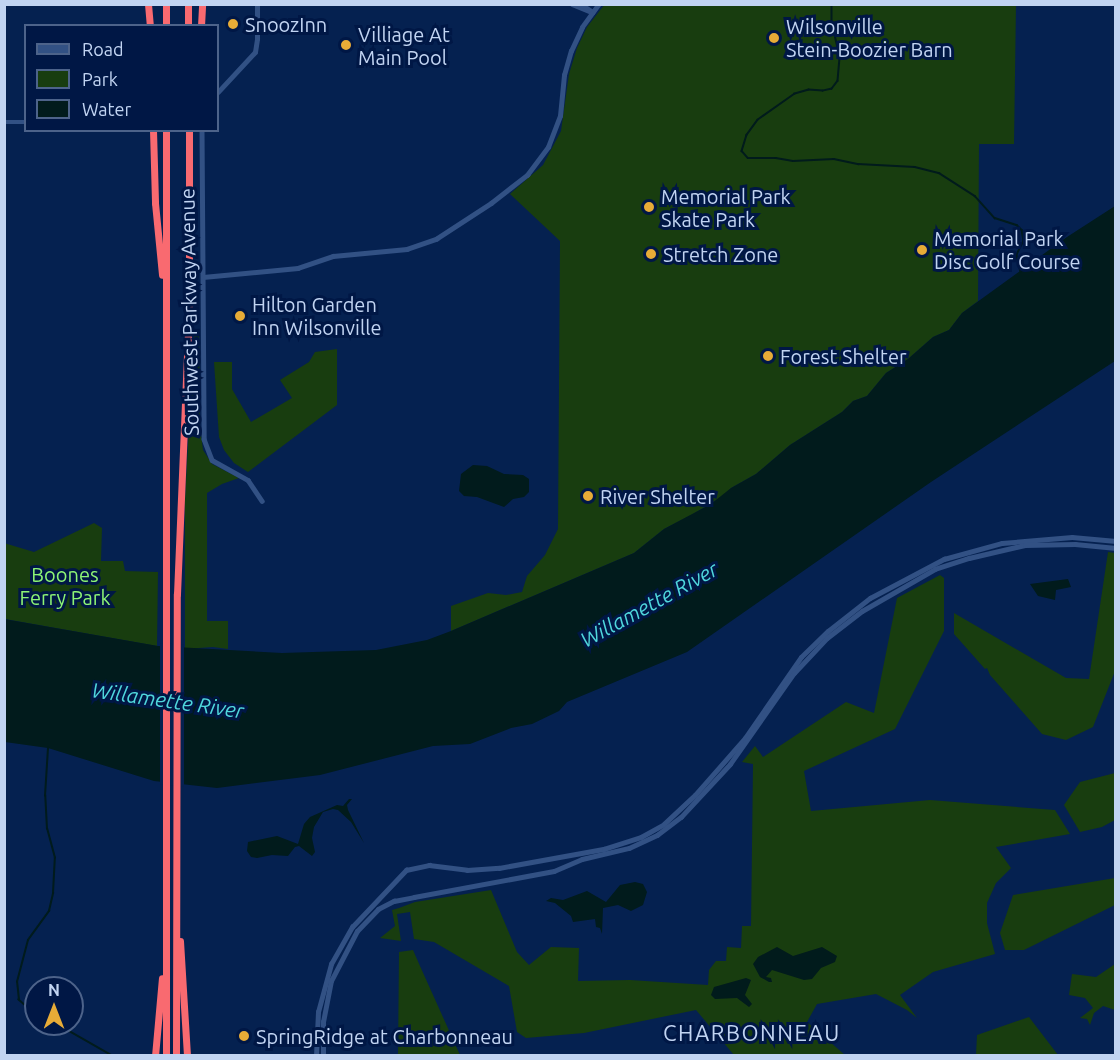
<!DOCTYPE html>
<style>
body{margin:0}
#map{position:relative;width:1120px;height:1060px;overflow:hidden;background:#052150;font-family:Ubuntu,sans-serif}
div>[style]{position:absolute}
.green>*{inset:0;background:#183d0f}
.water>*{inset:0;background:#011b1c}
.pier>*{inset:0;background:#052150}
.stream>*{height:1.5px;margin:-0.75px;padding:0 0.75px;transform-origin:0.75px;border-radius:0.75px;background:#011b1c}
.tertiary>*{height:4.5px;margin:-2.25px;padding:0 2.25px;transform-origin:2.25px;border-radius:2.25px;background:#325184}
.motorway>*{height:7px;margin:-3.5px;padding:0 3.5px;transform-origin:3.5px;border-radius:3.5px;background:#f96a70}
.dots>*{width:16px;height:16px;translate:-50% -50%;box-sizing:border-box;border:3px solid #001745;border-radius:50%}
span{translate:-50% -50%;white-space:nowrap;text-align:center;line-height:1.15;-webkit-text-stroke:6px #001745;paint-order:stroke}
.poi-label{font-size:20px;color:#c1d4f2}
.left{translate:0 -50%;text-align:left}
.street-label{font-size:20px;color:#c1d4f2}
.park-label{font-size:20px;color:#8df575}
.water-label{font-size:21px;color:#4fd6dc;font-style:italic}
.quarter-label{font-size:22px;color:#c1d4f2;letter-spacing:1.5px}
.frame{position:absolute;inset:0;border:6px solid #c1d4f2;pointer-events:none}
.legend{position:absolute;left:24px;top:24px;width:195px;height:108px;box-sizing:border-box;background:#001745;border:2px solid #4d638a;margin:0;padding:8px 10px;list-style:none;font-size:18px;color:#c1d4f2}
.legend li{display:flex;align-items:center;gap:12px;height:30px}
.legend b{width:30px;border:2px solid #4d638a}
.north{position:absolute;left:24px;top:976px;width:60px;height:60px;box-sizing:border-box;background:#001745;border:2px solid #4d638a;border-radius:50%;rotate:0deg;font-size:16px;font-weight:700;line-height:24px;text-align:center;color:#c1d4f2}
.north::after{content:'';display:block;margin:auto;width:21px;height:27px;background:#e7ac37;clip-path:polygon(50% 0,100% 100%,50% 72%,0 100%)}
</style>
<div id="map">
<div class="green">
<i style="clip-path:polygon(605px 4px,1016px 5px,1014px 144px,979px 144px,978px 301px,962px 313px,949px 330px,933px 337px,908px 359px,886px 373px,867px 396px,853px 401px,842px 412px,790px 445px,756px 474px,731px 488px,726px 494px,693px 514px,664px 529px,634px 553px,451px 631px,451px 606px,488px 593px,506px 595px,522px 592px,527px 576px,545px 555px,558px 529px,560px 241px,510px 194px,543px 165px,561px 131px,569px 74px,577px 48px,587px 27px)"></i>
<i style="clip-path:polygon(199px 334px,200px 426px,203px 450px,212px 464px,239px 478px,222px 484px,207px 493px,207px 621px,228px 621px,228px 649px,213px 647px,185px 649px,185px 501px,194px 335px)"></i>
<i style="clip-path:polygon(337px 349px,337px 405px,248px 472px,234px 463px,224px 450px,219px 437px,214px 362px,232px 362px,232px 389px,251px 422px,292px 398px,280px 380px,309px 362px,315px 352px)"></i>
<i style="clip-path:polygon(94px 523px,102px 528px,101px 561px,123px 561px,125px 571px,158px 572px,157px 646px,5px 619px,4px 543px,34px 552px)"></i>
<i style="clip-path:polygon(1108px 552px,1115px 553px,1115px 671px,1093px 727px,1066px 740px,1042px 734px,990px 675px,987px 668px,985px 669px,954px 634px,954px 613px,1066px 678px,1089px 679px)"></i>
<i style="clip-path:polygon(940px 575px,944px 578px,944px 631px,895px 729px,804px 771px,811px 811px,930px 800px,1055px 810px,1070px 834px,996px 847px,1011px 868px,996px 883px,987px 903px,987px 923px,995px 954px,933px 972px,900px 995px,917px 1018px,907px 1010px,876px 994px,817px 1004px,807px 1022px,845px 1055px,734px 1055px,696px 1010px,584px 1033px,526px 1038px,517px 1032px,509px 986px,434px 942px,414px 939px,410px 912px,397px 914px,401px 941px,380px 938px,395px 926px,392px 910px,399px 908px,415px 902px,491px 890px,517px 952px,529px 965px,551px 947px,579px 948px,578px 981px,630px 980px,708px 985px,709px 970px,716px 961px,726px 961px,727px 947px,741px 948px,742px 926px,751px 926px,753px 764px,742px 762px,755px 746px,763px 757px,846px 702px,874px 713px,897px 598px)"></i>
<i style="clip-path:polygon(1115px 773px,1115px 820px,1102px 827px,1080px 832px,1064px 805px,1080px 782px)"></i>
<i style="clip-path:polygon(1115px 878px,1115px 905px,1024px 950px,1005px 950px,1000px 933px,1013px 895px)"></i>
<i style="clip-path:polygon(413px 950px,420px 966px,460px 1055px,398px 1055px,399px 952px)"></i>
<i style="clip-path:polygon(1115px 964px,1115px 1010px,1103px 1006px,1094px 1013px,1090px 1025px,1087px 1019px,1080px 1018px,1093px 1008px,1085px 998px,1069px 995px,1072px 974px,1096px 977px)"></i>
<i style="clip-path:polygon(1029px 1017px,1058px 1055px,976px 1055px,977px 1035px)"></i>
</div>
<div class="water">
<i style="clip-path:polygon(1115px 206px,1115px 361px,931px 482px,687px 652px,567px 702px,559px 711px,532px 724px,511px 728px,470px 744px,433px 746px,320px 775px,217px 788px,154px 781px,48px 748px,5px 742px,4px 619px,158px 646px,282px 653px,376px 650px,427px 640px,451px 631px,634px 553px,664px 529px,711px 504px,731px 488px,756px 474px,790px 445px,842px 412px,853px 401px,867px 396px,886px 373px,908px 359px,933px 337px,949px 330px,962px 313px,1067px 237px)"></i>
<i style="clip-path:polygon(473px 465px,487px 466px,504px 474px,523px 475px,529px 479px,529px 492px,524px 497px,513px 499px,504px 507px,477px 497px,464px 496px,459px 491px,461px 474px)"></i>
<i style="clip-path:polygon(1068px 579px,1071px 587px,1056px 590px,1055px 600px,1038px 596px,1030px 584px)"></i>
<i style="clip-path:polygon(349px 799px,352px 799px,347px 805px,348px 810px,364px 843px,351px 822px,338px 810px,333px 809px,323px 812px,314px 827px,312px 838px,315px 852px,312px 856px,299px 846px,295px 847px,288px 856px,272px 855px,257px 858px,251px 857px,247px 851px,248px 842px,277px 836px,298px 844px,304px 824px,310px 817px,337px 805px,343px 806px)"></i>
<i style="clip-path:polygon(635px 882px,643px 884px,647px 892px,643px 905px,631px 911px,618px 905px,603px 908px,602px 934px,600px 928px,596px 927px,595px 919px,573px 922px,571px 916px,555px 903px,546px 901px,551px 898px,563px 900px,587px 891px,606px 902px,620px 885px)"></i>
<i style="clip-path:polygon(777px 947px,793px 956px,822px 947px,837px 956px,835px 962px,821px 968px,812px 979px,804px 980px,772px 970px,766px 977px,771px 978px,772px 982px,769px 982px,760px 977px,753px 964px,758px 957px)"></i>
<i style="clip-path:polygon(746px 978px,751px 980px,745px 995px,752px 1004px,749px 1007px,737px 998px,715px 999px,711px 995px,714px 987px)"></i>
</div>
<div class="pier">
<i style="clip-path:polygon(160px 643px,184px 645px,184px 787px,160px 784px)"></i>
</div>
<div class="stream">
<i style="left:832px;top:4px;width:18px;rotate:90deg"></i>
<i style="left:832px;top:22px;width:37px;rotate:77deg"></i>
<i style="left:840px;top:58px;width:23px;rotate:95deg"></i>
<i style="left:838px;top:81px;width:10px;rotate:127deg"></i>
<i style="left:832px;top:89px;width:9px;rotate:167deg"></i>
<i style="left:823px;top:91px;width:14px;rotate:-176deg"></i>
<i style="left:809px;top:90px;width:15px;rotate:164deg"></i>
<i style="left:795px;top:94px;width:45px;rotate:144.9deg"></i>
<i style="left:758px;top:120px;width:19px;rotate:126deg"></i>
<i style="left:747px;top:135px;width:17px;rotate:107deg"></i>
<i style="left:742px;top:151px;width:9px;rotate:49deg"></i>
<i style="left:748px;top:158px;width:28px"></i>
<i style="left:776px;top:158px;width:17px;rotate:10deg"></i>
<i style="left:793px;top:161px;width:41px;rotate:-2.8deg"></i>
<i style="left:834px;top:159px;width:25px;rotate:12deg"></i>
<i style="left:858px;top:164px;width:57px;rotate:3deg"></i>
<i style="left:915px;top:167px;width:25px;rotate:14deg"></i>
<i style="left:939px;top:173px;width:43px;rotate:32.6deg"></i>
<i style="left:975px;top:196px;width:30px;rotate:48deg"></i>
<i style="left:995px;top:218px;width:23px;rotate:18deg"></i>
<i style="left:1017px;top:225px;width:7px;rotate:45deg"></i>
<i style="left:1022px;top:230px;width:11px;rotate:80deg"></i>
<i style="left:1024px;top:241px;width:16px;rotate:117deg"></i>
<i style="left:1017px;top:255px;width:17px;rotate:77deg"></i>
<i style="left:36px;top:1015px;width:23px;rotate:-139deg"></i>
<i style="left:19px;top:1000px;width:18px;rotate:-96deg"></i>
<i style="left:17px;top:982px;width:43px;rotate:-75.3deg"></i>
<i style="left:28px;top:940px;width:36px;rotate:-54deg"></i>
<i style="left:49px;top:911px;width:18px;rotate:-77deg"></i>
<i style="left:53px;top:893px;width:35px;rotate:-87deg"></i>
<i style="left:55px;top:858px;width:30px;rotate:-105deg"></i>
<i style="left:47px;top:829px;width:33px;rotate:-93deg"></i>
<i style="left:45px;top:796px;width:48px;rotate:-86.4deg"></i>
<i style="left:57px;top:1024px;width:64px;rotate:29.7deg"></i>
</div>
<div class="tertiary">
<i style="left:572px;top:4px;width:22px;rotate:22deg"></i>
<i style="left:581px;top:4px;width:14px;rotate:34deg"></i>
<i style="left:218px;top:92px;width:54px;rotate:-47.2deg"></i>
<i style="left:255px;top:52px;width:13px;rotate:-81deg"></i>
<i style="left:257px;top:39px;width:35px;rotate:-90deg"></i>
<i style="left:4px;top:122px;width:22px"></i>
<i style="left:202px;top:130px;width:309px;rotate:89.6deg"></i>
<i style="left:204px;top:439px;width:22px;rotate:69deg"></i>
<i style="left:212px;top:460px;width:41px;rotate:29.1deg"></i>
<i style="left:248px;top:480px;width:25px;rotate:56deg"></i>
<i style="left:203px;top:277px;width:95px;rotate:-5.4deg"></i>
<i style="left:298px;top:268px;width:37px;rotate:-19deg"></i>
<i style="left:333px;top:256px;width:74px;rotate:-5.4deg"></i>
<i style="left:407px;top:249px;width:31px;rotate:-19deg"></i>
<i style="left:436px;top:239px;width:66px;rotate:-33.2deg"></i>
<i style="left:491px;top:203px;width:46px;rotate:-37.9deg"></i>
<i style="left:527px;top:175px;width:35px;rotate:-53deg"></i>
<i style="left:548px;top:147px;width:33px;rotate:-69deg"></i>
<i style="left:560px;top:116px;width:41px;rotate:-84.4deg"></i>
<i style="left:564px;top:75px;width:25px;rotate:-74deg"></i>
<i style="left:571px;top:51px;width:26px;rotate:-65deg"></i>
<i style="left:582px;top:27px;width:29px;rotate:-54deg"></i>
<i style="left:316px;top:1056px;width:44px;rotate:-87.4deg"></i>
<i style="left:318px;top:1012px;width:50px;rotate:-74.8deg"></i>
<i style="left:331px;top:964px;width:43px;rotate:-60.4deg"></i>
<i style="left:352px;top:927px;width:79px;rotate:-46.5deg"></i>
<i style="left:406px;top:870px;width:24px;rotate:-12deg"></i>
<i style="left:429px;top:865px;width:38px;rotate:7deg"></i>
<i style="left:467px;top:870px;width:32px;rotate:-4deg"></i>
<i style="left:499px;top:868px;width:107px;rotate:-10.3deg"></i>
<i style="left:604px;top:849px;width:39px;rotate:-18deg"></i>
<i style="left:641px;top:837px;width:26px;rotate:-29deg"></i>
<i style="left:664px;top:824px;width:42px;rotate:-43.1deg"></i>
<i style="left:695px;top:795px;width:76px;rotate:-48.7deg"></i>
<i style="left:745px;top:738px;width:98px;rotate:-55.3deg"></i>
<i style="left:801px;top:657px;width:37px;rotate:-44deg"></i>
<i style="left:828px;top:631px;width:53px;rotate:-38.2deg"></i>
<i style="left:870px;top:598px;width:84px;rotate:-27.8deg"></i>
<i style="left:944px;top:559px;width:60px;rotate:-15.4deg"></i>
<i style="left:1002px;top:543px;width:70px;rotate:-4.9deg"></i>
<i style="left:1072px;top:537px;width:44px;rotate:5.2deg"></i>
<i style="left:323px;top:1056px;width:34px;rotate:-90deg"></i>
<i style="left:323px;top:1022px;width:42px;rotate:-79deg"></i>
<i style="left:331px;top:981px;width:56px;rotate:-62.5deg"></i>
<i style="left:357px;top:931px;width:30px;rotate:-46deg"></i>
<i style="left:378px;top:909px;width:18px;rotate:-27deg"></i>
<i style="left:394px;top:901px;width:20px;rotate:-11deg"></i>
<i style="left:414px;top:897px;width:142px;rotate:-10.5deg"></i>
<i style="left:554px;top:871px;width:30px;rotate:-23deg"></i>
<i style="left:582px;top:859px;width:48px;rotate:-13.2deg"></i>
<i style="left:629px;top:848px;width:31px;rotate:-25deg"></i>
<i style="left:657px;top:835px;width:30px;rotate:-37deg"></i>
<i style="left:681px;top:817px;width:72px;rotate:-47.2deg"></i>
<i style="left:730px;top:764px;width:111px;rotate:-54.9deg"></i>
<i style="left:794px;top:673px;width:48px;rotate:-46.7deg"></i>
<i style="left:827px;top:638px;width:44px;rotate:-37.6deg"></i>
<i style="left:862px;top:611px;width:84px;rotate:-29.9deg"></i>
<i style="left:935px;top:569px;width:36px;rotate:-18deg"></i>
<i style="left:969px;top:558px;width:57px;rotate:-13.1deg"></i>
<i style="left:1025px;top:545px;width:50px;rotate:-1.1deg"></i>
<i style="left:1075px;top:544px;width:41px;rotate:5.6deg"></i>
</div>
<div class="motorway">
<i style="left:148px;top:4px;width:22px;rotate:85deg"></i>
<i style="left:188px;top:4px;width:22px;rotate:90deg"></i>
<i style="left:166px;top:26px;width:22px;rotate:-90deg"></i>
<i style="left:201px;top:26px;width:22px;rotate:-87deg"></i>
<i style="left:153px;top:130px;width:73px;rotate:88.4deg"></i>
<i style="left:155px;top:203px;width:72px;rotate:84.4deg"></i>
<i style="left:180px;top:941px;width:115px;rotate:86.5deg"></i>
<i style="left:155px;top:1056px;width:78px;rotate:-84.9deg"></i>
<i style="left:166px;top:1056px;width:926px;rotate:-90deg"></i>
<i style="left:176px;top:1056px;width:462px;rotate:-89.9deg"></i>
<i style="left:177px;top:594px;width:289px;rotate:-87.6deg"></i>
<i style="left:189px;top:305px;width:175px;rotate:-90deg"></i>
</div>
<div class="dots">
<i style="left:233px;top:24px;background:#e7ac37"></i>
<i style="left:774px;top:38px;background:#e7ac37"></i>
<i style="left:346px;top:45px;background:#e7ac37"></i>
<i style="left:649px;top:207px;background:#e7ac37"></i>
<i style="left:922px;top:250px;background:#e7ac37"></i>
<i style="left:651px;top:254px;background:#e7ac37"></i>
<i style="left:240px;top:316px;background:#e7ac37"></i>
<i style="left:768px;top:356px;background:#e7ac37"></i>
<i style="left:588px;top:496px;background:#e7ac37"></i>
<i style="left:244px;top:1036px;background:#e7ac37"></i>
</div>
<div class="poi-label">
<span class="left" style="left:245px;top:24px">SnoozInn</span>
<span class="left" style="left:786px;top:38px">Wilsonville<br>Stein-Boozier Barn</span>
<span class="left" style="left:358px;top:46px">Villiage At<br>Main Pool</span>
<span class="left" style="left:661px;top:208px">Memorial Park<br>Skate Park</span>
<span class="left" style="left:934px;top:250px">Memorial Park<br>Disc Golf Course</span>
<span class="left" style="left:663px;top:254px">Stretch Zone</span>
<span class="left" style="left:252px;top:316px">Hilton Garden<br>Inn Wilsonville</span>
<span class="left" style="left:780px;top:356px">Forest Shelter</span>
<span class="left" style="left:600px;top:496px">River Shelter</span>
<span class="left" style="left:256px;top:1036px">SpringRidge at Charbonneau</span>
</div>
<div class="street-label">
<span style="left:189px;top:312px;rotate:-91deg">Southwest Parkway Avenue</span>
</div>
<div class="park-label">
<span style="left:65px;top:586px">Boones<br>Ferry Park</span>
</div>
<div class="water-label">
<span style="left:649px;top:604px;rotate:-29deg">Willamette River</span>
<span style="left:168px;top:700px;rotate:8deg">Willamette River</span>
</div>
<div class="quarter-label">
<span style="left:752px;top:1033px">CHARBONNEAU</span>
</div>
<div class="frame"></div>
<ul class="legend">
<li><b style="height:8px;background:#325184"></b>Road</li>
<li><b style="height:16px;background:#183d0f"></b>Park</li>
<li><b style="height:16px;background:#011b1c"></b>Water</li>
</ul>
<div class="north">N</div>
</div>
